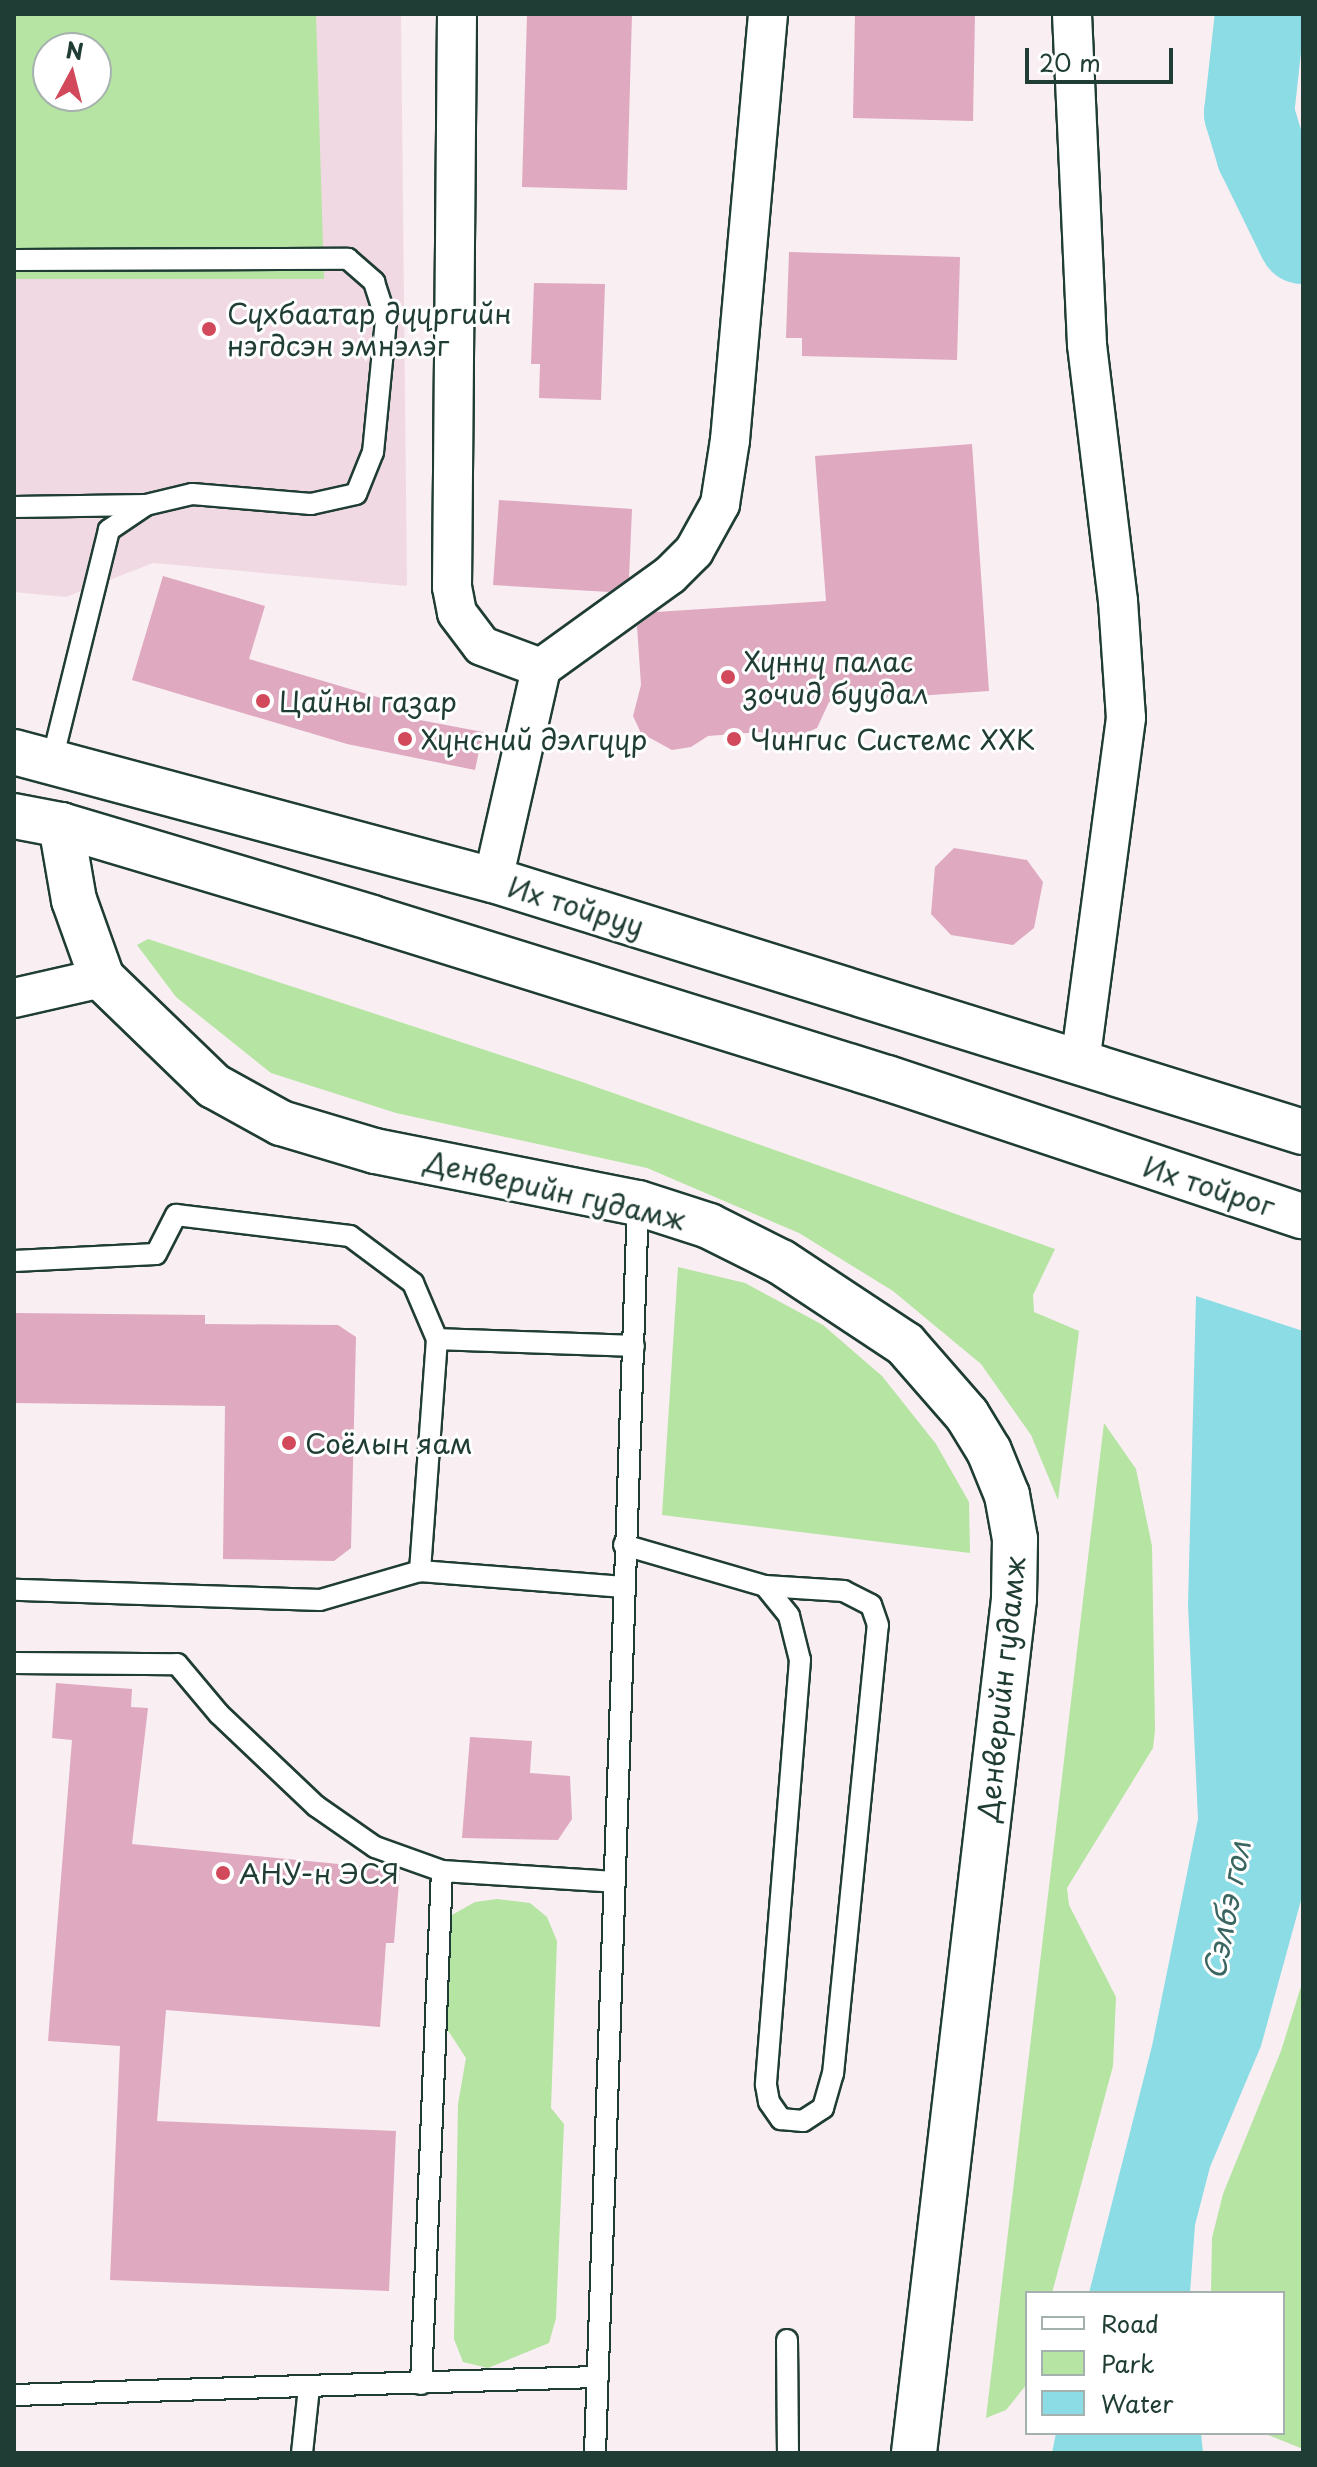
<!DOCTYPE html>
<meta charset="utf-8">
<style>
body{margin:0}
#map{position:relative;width:1317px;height:2467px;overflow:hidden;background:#f9eef2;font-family:"Playpen Sans",sans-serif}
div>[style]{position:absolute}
.built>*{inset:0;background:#f1d9e3}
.green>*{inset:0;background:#b5e4a3}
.water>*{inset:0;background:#8bdce5}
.river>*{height:90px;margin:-45px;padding:0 45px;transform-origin:45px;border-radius:45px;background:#8bdce5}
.building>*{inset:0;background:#dfa9c0}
.roads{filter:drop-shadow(2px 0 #1f3d34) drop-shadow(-2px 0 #1f3d34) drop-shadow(0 2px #1f3d34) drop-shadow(0 -2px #1f3d34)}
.lane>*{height:20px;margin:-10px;padding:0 10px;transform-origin:10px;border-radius:10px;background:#fff}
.street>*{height:38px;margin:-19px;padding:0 19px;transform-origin:19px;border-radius:19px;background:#fff}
.secondary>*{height:44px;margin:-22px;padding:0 22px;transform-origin:22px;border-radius:22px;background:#fff}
.primary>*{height:44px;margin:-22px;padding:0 22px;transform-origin:22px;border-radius:22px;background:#fff}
.dots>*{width:22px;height:22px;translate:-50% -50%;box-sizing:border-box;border:4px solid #fff;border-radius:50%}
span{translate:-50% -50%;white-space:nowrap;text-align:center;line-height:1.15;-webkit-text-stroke:6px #fff;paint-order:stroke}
.poi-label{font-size:28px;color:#1f3d34}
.left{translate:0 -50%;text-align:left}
.street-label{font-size:28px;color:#1f3d34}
.water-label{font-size:30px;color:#3a6560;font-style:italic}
.frame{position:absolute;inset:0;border:16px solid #1f3d34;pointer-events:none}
.legend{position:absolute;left:1025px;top:2291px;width:260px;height:144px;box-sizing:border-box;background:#fff;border:2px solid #a5b1ae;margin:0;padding:10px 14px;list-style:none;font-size:24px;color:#1f3d34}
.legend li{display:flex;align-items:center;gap:16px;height:40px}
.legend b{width:40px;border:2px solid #a5b1ae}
.north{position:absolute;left:32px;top:32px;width:80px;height:80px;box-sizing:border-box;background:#fff;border:2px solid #a5b1ae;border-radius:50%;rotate:7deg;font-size:22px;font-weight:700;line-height:32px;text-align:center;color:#1f3d34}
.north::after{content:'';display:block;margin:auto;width:28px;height:36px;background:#d1495b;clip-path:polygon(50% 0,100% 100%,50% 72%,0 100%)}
.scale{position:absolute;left:1025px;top:48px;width:148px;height:36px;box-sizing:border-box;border:4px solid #1f3d34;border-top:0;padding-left:10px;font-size:24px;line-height:28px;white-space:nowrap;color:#1f3d34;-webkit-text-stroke:6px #fff;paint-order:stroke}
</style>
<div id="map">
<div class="built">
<i style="clip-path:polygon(evenodd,14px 14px,401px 14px,407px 586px,153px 563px,66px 597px,14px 592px,14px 14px,48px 48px,96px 48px,96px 96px,48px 96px,48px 48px)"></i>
</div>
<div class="green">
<i style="clip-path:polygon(evenodd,14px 14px,316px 14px,324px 279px,14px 279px,14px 14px,48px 48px,96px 48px,96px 96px,48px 96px,48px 48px)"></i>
<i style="clip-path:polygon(148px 939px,582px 1082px,1055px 1249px,1033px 1295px,1034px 1312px,1079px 1331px,1058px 1500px,1031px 1435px,981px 1364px,893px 1291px,799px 1233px,647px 1168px,396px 1113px,271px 1073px,176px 997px,137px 945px)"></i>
<i style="clip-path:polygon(678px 1267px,745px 1283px,823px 1325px,882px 1376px,936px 1444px,969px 1502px,970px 1553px,662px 1515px)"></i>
<i style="clip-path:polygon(1104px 1423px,1136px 1469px,1152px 1546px,1155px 1730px,1153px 1748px,1067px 1888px,1069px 1905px,1116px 1997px,1113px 2066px,1052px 2293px,1027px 2293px,1027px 2384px,1006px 2410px,986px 2418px)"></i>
<i style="clip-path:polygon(497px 1899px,530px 1903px,547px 1917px,557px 1941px,551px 2108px,564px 2124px,556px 2318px,549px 2343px,488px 2368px,463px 2362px,454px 2339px,458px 2104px,466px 2058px,445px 2026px,443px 1920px,475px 1902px)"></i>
<i style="clip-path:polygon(1303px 1980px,1303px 2449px,1263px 2433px,1283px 2433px,1283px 2293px,1211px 2293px,1212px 2238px,1223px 2194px,1281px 2051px)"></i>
</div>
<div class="water">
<i style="clip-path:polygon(1196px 1296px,1303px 1331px,1303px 1893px,1261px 2046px,1210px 2167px,1195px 2225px,1190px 2293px,1089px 2293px,1152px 2046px,1198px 1819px,1188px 1605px)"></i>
<i style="clip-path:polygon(1056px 2433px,1201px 2433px,1203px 2453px,1052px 2453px)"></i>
</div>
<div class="river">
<i style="left:1260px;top:14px;width:100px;rotate:96.3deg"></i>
<i style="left:1249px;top:113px;width:42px;rotate:73.3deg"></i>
<i style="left:1261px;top:153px;width:96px;rotate:64deg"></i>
</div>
<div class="building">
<i style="clip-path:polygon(527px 14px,632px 14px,627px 190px,522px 187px)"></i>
<i style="clip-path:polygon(855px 14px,975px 14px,973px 121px,853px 118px)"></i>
<i style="clip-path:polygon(789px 252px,960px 257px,957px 360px,802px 356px,802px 338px,786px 338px)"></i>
<i style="clip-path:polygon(534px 283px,605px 284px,601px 400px,539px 398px,540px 364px,531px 364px)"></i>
<i style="clip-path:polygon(972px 444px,989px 691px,829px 702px,817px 728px,785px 742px,760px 732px,708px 736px,691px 747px,672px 750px,641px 733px,633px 716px,641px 685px,637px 626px,656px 612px,826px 601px,815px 456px)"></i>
<i style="clip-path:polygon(499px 500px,632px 509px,629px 578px,609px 592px,493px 585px)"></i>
<i style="clip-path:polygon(163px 576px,265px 606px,249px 659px,411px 707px,409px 718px,483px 732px,475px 770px,347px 744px,132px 680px)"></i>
<i style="clip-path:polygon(954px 848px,1027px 860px,1043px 882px,1034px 928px,1013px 945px,951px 935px,931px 914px,935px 867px)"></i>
<i style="clip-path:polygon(14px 1313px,205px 1315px,205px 1324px,338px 1325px,356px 1337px,351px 1548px,334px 1561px,223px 1559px,225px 1406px,14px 1403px)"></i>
<i style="clip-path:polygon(56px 1683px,132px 1689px,131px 1707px,148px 1708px,132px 1844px,400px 1870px,394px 1943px,386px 1943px,380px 2027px,166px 2010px,157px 2121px,396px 2131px,389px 2291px,110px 2280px,120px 2046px,48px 2041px,72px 1740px,52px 1738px)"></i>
<i style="clip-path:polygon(470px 1737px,532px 1741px,530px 1773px,570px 1776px,572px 1819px,558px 1840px,462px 1838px)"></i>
</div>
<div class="roads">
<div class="lane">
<i style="left:14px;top:260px;width:334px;rotate:-0.2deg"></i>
<i style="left:348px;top:259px;width:35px;rotate:41deg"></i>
<i style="left:374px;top:282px;width:40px;rotate:72deg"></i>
<i style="left:386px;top:320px;width:133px;rotate:95.6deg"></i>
<i style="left:373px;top:452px;width:45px;rotate:112deg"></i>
<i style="left:356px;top:494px;width:46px;rotate:167.5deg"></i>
<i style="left:311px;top:504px;width:119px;rotate:-175.2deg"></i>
<i style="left:192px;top:494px;width:47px;rotate:166.6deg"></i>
<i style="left:146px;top:505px;width:45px;rotate:146deg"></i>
<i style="left:109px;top:530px;width:238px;rotate:103.9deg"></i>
<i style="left:14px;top:507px;width:132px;rotate:-0.9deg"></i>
<i style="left:14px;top:1261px;width:142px;rotate:-2.8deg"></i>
<i style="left:156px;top:1254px;width:44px;rotate:-62.9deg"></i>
<i style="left:176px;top:1215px;width:175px;rotate:6.9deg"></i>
<i style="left:350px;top:1236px;width:79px;rotate:36.7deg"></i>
<i style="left:413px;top:1283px;width:61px;rotate:66.8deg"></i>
<i style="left:437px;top:1339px;width:233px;rotate:94.2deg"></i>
<i style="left:420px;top:1571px;width:104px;rotate:163.8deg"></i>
<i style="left:320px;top:1600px;width:306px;rotate:-178.1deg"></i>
<i style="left:437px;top:1339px;width:197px;rotate:2deg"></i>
<i style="left:624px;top:1545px;width:147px;rotate:16.2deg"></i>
<i style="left:765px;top:1586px;width:38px;rotate:51deg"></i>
<i style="left:789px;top:1616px;width:45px;rotate:76deg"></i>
<i style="left:800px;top:1660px;width:426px;rotate:94.6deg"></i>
<i style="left:766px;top:2085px;width:17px;rotate:80deg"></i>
<i style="left:769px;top:2102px;width:21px;rotate:55deg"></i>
<i style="left:781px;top:2119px;width:22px;rotate:5deg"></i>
<i style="left:803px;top:2121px;width:24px;rotate:-33deg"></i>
<i style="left:823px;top:2108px;width:35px;rotate:-74deg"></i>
<i style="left:833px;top:2074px;width:451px;rotate:-84.3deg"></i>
<i style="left:878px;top:1625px;width:21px;rotate:-109deg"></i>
<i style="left:871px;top:1605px;width:30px;rotate:-153deg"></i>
<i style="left:844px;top:1591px;width:79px;rotate:-176.4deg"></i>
<i style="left:420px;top:1571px;width:204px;rotate:4.5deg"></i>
<i style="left:14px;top:1663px;width:163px;rotate:0.4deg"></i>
<i style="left:177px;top:1664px;width:65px;rotate:50deg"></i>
<i style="left:219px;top:1714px;width:134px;rotate:43.5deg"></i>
<i style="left:316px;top:1806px;width:72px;rotate:34.8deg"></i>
<i style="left:375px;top:1847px;width:71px;rotate:19.7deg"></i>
<i style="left:442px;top:1871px;width:173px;rotate:3.6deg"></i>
<i style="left:787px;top:2340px;width:113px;rotate:89.5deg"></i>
<i style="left:421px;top:2384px;width:513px;rotate:-87.66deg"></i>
<i style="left:14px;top:2395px;width:584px;rotate:-1.77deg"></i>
<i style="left:302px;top:2453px;width:66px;rotate:-83.9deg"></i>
<i style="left:595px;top:2453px;width:1251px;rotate:-88.03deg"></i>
</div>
<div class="street">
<i style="left:457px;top:14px;width:573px;rotate:90.5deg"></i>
<i style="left:452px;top:587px;width:26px;rotate:79deg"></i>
<i style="left:457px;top:613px;width:41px;rotate:52.9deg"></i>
<i style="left:482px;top:646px;width:63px;rotate:20.4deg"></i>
<i style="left:1072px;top:14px;width:331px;rotate:87.4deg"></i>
<i style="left:1087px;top:345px;width:258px;rotate:83.1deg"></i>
<i style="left:1118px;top:601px;width:117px;rotate:86.1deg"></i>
<i style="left:1126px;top:718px;width:348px;rotate:97.6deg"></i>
<i style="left:493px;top:880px;width:217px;rotate:-77.2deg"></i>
<i style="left:541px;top:668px;width:159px;rotate:-35.8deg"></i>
<i style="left:670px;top:575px;width:34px;rotate:-45deg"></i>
<i style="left:694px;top:551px;width:54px;rotate:-61deg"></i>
<i style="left:720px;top:504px;width:65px;rotate:-81.1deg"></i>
<i style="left:730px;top:440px;width:428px;rotate:-84.9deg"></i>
<i style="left:14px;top:998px;width:90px;rotate:-12.8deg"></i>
</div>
<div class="secondary">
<i style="left:61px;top:825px;width:76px;rotate:80.2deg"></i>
<i style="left:74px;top:900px;width:83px;rotate:70.3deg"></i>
<i style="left:102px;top:978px;width:156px;rotate:44deg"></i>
<i style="left:214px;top:1086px;width:77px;rotate:28.9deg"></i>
<i style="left:281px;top:1123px;width:98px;rotate:16.6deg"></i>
<i style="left:375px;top:1151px;width:268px;rotate:11.2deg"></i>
<i style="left:638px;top:1203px;width:75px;rotate:17.9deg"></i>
<i style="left:709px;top:1226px;width:80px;rotate:26.6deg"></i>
<i style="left:781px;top:1262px;width:149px;rotate:33.5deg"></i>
<i style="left:905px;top:1344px;width:94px;rotate:48.9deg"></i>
<i style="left:967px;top:1415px;width:42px;rotate:58.6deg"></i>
<i style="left:989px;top:1451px;width:48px;rotate:67.8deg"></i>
<i style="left:1007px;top:1495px;width:45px;rotate:79.7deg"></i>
<i style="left:1015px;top:1539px;width:60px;rotate:91deg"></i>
<i style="left:1014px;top:1599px;width:860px;rotate:96.68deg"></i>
</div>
<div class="primary">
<i style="left:14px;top:752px;width:496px;rotate:15deg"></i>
<i style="left:493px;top:880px;width:848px;rotate:17.28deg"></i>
<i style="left:14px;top:816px;width:48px;rotate:10.8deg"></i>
<i style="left:61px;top:825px;width:325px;rotate:16.6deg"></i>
<i style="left:372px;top:918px;width:539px;rotate:17.26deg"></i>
<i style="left:887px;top:1078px;width:438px;rotate:18.4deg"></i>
</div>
</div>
<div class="dots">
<i style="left:209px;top:329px;background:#d1495b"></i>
<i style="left:728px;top:677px;background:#d1495b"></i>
<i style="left:263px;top:701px;background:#d1495b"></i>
<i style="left:405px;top:739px;background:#d1495b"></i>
<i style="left:734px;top:739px;background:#d1495b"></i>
<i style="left:289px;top:1443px;background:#d1495b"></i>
<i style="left:223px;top:1873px;background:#d1495b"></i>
</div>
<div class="poi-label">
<span class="left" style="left:227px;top:329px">Сүхбаатар дүүргийн<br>нэгдсэн эмнэлэг</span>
<span class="left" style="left:744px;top:677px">Хүннү палас<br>зочид буудал</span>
<span class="left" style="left:279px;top:701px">Цайны газар</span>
<span class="left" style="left:421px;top:739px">Хүнсний дэлгүүр</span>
<span class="left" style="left:750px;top:739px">Чингис Системс ХХК</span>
<span class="left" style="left:305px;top:1443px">Соёлын яам</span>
<span class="left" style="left:239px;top:1873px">АНУ-н ЭСЯ</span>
</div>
<div class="street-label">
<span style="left:576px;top:906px;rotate:17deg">Их тойруу</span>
<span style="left:1209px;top:1186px;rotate:18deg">Их тойрог</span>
<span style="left:555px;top:1190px;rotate:13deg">Денверийн гудамж</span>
<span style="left:1001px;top:1689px;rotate:-84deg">Денверийн гудамж</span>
</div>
<div class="water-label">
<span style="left:1226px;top:1910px;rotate:-79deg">Сэлбэ гол</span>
</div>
<div class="frame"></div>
<ul class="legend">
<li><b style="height:10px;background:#fff"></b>Road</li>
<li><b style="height:22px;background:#b5e4a3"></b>Park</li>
<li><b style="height:22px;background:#8bdce5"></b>Water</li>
</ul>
<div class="north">N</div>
<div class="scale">20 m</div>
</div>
